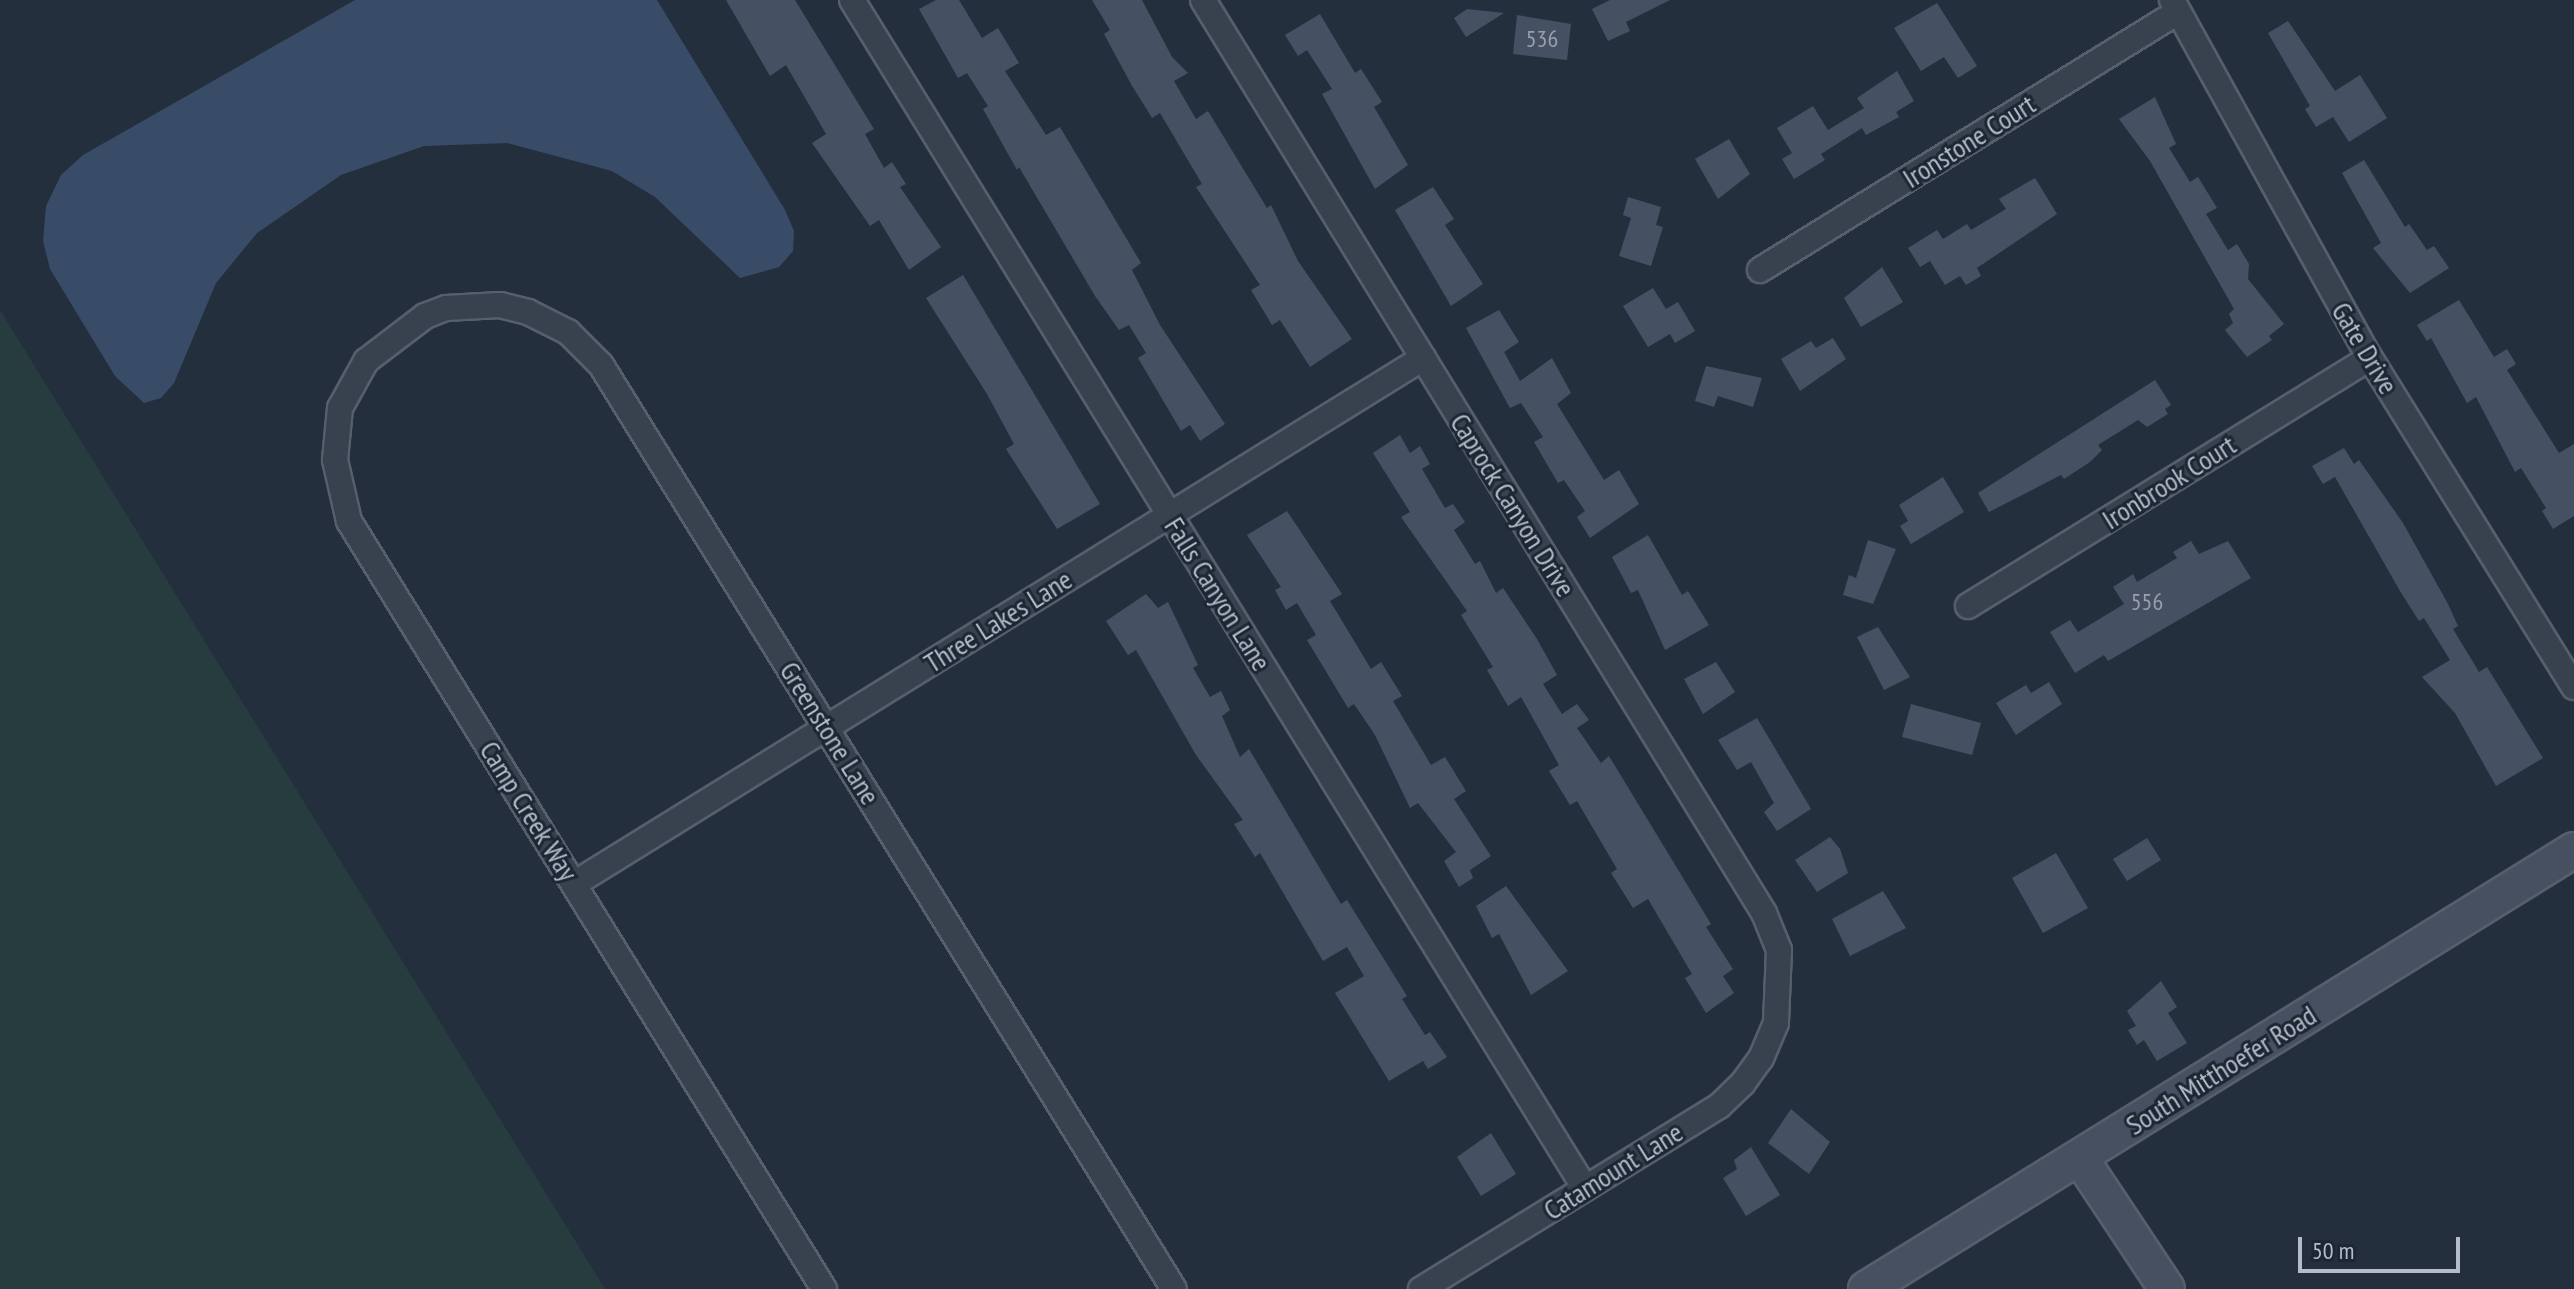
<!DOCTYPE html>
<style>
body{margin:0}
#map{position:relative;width:2574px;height:1289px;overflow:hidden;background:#242f3e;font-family:"PT Sans Narrow",sans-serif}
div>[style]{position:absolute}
.green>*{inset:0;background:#263c3f}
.water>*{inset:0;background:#394c67}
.building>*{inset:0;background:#455162}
.roads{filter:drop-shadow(2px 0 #565f6c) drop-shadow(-2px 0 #565f6c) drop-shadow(0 2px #565f6c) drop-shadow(0 -2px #565f6c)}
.street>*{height:24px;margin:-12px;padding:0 12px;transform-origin:12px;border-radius:12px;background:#38414e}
.secondary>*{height:34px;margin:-17px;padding:0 17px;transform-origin:17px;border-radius:17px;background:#465061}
span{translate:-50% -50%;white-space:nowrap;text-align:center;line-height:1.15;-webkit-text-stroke:6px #1d2633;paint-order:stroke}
.number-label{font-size:24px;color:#98a1af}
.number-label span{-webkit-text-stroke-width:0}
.street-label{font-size:28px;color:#b4bcc9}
.scale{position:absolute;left:2298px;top:1237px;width:162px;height:36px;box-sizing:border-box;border:4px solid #b4bcc9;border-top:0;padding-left:10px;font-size:24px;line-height:28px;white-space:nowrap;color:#b4bcc9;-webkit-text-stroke:6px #1d2633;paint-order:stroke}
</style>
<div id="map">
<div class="green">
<i style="clip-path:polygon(0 310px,605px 1289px,0 1289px)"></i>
</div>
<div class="water">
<i style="clip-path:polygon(355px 0,657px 0,785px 210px,794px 231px,793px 251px,779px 267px,740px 278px,655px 197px,612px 171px,507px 143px,424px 146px,341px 175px,257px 233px,216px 283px,174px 383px,161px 398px,144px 403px,115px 376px,50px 269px,43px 241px,46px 206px,61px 175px,83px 155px)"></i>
</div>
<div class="building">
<i style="clip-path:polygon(726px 0,795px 0,874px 129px,865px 134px,884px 168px,892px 162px,906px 184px,900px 187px,941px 247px,909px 270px,879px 220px,870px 226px,812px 143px,826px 134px,786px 65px,770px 76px)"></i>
<i style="clip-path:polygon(936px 0,959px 0,982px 38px,998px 28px,1019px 63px,1005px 71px,1046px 135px,1060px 127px,1141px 263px,1132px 270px,1160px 325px,1225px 424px,1200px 441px,1190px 425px,1181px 431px,1138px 358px,1146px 353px,1129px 325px,1119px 330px,1095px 296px,1019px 167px,1017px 170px,983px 109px,988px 106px,967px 73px,958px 78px,919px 9px)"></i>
<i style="clip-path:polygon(1092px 0,1142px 0,1172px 57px,1188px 73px,1174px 81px,1196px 119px,1208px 111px,1267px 208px,1271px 205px,1298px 261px,1352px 339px,1310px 367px,1280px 320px,1272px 325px,1251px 290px,1260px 285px,1196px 187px,1202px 184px,1160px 113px,1152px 118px,1131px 84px,1104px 34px,1110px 30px)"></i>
<i style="clip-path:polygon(1610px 0,1670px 0,1626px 22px,1630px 31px,1608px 41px,1592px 9px)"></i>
<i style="clip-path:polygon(1937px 3px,1977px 66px,1958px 78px,1944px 57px,1921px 71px,1894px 28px)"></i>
<i style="clip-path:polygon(1467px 9px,1504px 13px,1466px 37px,1454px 18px)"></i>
<i style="clip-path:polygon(1320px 14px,1355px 73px,1361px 69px,1382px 102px,1374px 107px,1408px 165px,1375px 189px,1322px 94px,1332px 89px,1307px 50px,1298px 56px,1285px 35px)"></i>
<i style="clip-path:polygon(1517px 15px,1571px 24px,1567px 60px,1513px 54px)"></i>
<i style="clip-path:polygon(2288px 21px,2335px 91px,2360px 75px,2387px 118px,2349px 142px,2333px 117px,2316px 127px,2305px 109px,2310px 106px,2268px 33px)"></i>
<i style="clip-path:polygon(1897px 71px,1914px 101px,1896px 112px,1899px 117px,1866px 135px,1862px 128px,1821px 154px,1825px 160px,1794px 179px,1782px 159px,1792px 153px,1777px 128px,1813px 106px,1828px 130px,1864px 108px,1857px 98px)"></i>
<i style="clip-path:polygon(2155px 97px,2176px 144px,2169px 148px,2190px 182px,2198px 177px,2217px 208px,2206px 214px,2228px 250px,2237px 244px,2249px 264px,2248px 279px,2284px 324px,2269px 336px,2272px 340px,2247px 357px,2225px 330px,2233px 323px,2229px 314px,2234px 309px,2150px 161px,2119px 119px)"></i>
<i style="clip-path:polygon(1729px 139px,1750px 174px,1718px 199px,1695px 159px)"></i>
<i style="clip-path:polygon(2364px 160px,2405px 227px,2409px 224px,2427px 250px,2434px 246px,2449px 268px,2410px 293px,2373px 248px,2381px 243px,2342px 173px)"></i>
<i style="clip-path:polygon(2035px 178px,2057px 214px,1977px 268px,1981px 276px,1966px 285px,1960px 276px,1945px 285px,1930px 261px,1920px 267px,1908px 248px,1937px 230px,1943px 239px,1967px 224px,1971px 230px,2006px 209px,1999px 199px)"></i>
<i style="clip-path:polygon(1433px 187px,1454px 219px,1445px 225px,1483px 284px,1451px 306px,1395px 210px)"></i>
<i style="clip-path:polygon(1628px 197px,1661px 207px,1656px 225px,1663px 227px,1651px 266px,1619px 256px,1631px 218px,1623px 215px)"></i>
<i style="clip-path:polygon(1882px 267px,1903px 302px,1861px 327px,1844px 298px)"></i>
<i style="clip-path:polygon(963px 275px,1100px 504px,1057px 529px,1006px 449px,1014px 444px,987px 394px,926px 298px)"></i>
<i style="clip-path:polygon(1653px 288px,1666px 309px,1678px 302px,1695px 331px,1675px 343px,1670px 334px,1648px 347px,1623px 306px)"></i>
<i style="clip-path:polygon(2459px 300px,2494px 357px,2507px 349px,2516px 364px,2507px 370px,2559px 453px,2574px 444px,2574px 516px,2553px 529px,2542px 511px,2546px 508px,2521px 468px,2515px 472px,2476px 397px,2467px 403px,2431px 338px,2427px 341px,2417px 325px)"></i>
<i style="clip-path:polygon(1499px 310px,1519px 342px,1504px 352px,1520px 381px,1552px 358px,1571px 393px,1557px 404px,1604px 480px,1619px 470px,1639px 504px,1590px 538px,1577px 517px,1585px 511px,1564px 480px,1558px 483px,1534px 442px,1543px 437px,1521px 403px,1510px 408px,1466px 328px)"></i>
<i style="clip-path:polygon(1833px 338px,1846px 359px,1800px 391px,1781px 359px,1811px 341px,1816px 348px)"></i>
<i style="clip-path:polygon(1706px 366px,1762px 378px,1753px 407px,1718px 396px,1714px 407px,1695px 401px)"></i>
<i style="clip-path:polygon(2155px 380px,2171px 405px,2165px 409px,2168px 414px,2147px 427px,2138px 420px,2098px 445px,2102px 450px,2090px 462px,2064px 479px,2061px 475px,1989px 512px,1978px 493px)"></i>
<i style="clip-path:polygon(1400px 435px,1410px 453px,1420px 446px,1430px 464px,1422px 469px,1445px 508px,1453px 504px,1465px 522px,1454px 530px,1475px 564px,1480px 561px,1496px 593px,1503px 588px,1537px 639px,1557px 675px,1543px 684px,1562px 714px,1577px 704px,1589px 720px,1577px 728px,1601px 763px,1609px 756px,1711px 924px,1706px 927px,1733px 969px,1723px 976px,1734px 993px,1706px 1013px,1685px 978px,1692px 974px,1648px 899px,1633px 908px,1611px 873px,1617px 869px,1577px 801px,1570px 805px,1549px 771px,1559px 765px,1521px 697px,1508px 706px,1487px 670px,1493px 667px,1461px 615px,1467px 611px,1401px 517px,1410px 512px,1373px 453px)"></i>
<i style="clip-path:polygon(2344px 448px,2354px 464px,2359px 460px,2403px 523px,2448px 604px,2458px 626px,2453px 629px,2479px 672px,2487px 667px,2543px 758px,2496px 786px,2455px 713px,2422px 677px,2450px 660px,2424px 618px,2419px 621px,2400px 591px,2335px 477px,2323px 484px,2312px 466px)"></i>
<i style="clip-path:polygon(1943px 477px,1964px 512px,1911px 544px,1900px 526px,1908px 521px,1899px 505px)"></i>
<i style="clip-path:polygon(1287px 511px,1342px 594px,1330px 601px,1371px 669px,1381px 662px,1402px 696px,1393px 701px,1431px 765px,1445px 757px,1466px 791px,1454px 799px,1491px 856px,1470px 870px,1473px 878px,1459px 887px,1444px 861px,1456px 852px,1418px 803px,1410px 808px,1375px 735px,1354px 704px,1348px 708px,1307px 640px,1316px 635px,1297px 603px,1286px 610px,1275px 590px,1281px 587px,1247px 535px)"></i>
<i style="clip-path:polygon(1648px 535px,1682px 595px,1688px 591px,1709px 625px,1665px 650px,1638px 590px,1631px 593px,1612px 557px)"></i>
<i style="clip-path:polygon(1868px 540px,1896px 549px,1873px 604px,1843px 595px,1849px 575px,1856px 578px)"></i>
<i style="clip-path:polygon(2191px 541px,2199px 554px,2228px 541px,2251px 578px,2108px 661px,2104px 655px,2075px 673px,2050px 632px,2070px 620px,2078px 632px,2124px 604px,2113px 587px,2133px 574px,2137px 582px,2177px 558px,2173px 552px)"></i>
<i style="clip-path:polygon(1146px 594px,1158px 608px,1168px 602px,1198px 665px,1193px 668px,1210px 697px,1221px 691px,1230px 710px,1222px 716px,1240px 757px,1249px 749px,1341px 904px,1347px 900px,1407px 996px,1402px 999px,1425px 1035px,1430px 1032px,1447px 1057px,1428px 1069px,1423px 1061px,1389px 1081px,1335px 993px,1364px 976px,1347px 947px,1323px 961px,1260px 853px,1255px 857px,1234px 824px,1243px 820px,1196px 755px,1136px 650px,1128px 655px,1106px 621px)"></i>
<i style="clip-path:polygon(1878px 627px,1910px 677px,1884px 690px,1857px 637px)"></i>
<i style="clip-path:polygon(1716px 662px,1735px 692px,1703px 714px,1684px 679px)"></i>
<i style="clip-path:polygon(2049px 682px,2062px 704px,2016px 735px,1996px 703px,2026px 685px,2031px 693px)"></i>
<i style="clip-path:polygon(1911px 704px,1981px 723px,1972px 755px,1902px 737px)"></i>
<i style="clip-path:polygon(1757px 718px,1811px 809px,1777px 831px,1764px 812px,1774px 803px,1751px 762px,1737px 770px,1718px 740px)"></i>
<i style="clip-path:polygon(1830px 837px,1840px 849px,1848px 873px,1817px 892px,1795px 860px)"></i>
<i style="clip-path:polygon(2147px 838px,2161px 860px,2127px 881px,2113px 859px)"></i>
<i style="clip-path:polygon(2056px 853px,2088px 908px,2043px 933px,2012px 878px)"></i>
<i style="clip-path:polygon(1506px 886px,1568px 971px,1531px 995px,1499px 934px,1492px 938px,1476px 906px)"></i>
<i style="clip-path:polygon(1883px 891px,1906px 928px,1850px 956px,1832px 919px)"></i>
<i style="clip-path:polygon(2161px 981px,2177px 1007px,2168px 1013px,2187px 1043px,2157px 1061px,2144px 1040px,2137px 1045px,2128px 1030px,2136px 1026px,2127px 1011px)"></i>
<i style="clip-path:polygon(1791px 1109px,1830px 1142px,1809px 1174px,1768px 1143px)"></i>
<i style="clip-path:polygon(1491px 1133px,1516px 1174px,1481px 1196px,1457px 1157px)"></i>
<i style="clip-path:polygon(1751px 1147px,1780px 1195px,1746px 1216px,1723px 1178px,1737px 1169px,1734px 1160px)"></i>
</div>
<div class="roads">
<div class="street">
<i style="left:852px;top:0;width:1396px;rotate:58.33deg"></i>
<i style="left:1203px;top:0;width:1072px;rotate:58.43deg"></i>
<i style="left:1764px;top:913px;width:40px;rotate:68deg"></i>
<i style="left:1779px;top:950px;width:73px;rotate:92.4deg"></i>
<i style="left:1776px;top:1023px;width:38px;rotate:113deg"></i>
<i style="left:1761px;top:1058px;width:31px;rotate:126deg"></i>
<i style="left:1743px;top:1083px;width:33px;rotate:136deg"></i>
<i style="left:1719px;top:1106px;width:350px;rotate:148.4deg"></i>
<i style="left:2172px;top:0;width:409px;rotate:61.1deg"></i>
<i style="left:2370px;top:358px;width:387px;rotate:58.2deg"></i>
<i style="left:1760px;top:270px;width:491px;rotate:-31.7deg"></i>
<i style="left:1968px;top:606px;width:472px;rotate:-31.7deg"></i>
<i style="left:574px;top:884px;width:999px;rotate:-31.78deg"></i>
<i style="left:824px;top:1289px;width:903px;rotate:-121.74deg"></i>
<i style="left:349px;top:521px;width:63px;rotate:-102.9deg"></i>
<i style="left:335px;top:460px;width:52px;rotate:-84.5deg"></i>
<i style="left:340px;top:408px;width:54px;rotate:-61deg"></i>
<i style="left:366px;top:361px;width:74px;rotate:-37.3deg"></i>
<i style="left:425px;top:316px;width:22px;rotate:-21deg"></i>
<i style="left:446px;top:308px;width:54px;rotate:-3.2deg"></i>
<i style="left:500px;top:305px;width:29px;rotate:14deg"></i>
<i style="left:528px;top:312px;width:45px;rotate:26.6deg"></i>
<i style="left:568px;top:332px;width:47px;rotate:45deg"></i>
<i style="left:601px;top:365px;width:1087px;rotate:58.2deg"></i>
</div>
<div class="secondary">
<i style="left:2080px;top:1158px;width:157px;rotate:56.4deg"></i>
<i style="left:1866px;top:1289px;width:833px;rotate:-31.8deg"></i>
</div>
</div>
<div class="number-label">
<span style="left:1542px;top:39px">536</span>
<span style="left:2147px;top:602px">556</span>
</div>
<div class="street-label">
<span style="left:1969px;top:141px;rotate:-32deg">Ironstone Court</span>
<span style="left:2365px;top:348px;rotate:59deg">Gate Drive</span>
<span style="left:2169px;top:482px;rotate:-32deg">Ironbrook Court</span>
<span style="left:1513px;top:505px;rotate:58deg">Caprock Canyon Drive</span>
<span style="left:1218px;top:594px;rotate:58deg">Falls Canyon Lane</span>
<span style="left:998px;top:621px;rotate:-32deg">Three Lakes Lane</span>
<span style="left:830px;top:733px;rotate:58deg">Greenstone Lane</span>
<span style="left:529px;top:811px;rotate:58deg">Camp Creek Way</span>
<span style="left:2221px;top:1070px;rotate:-32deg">South Mitthoefer Road</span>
<span style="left:1613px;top:1171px;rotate:-32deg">Catamount Lane</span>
</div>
<div class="scale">50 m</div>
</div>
